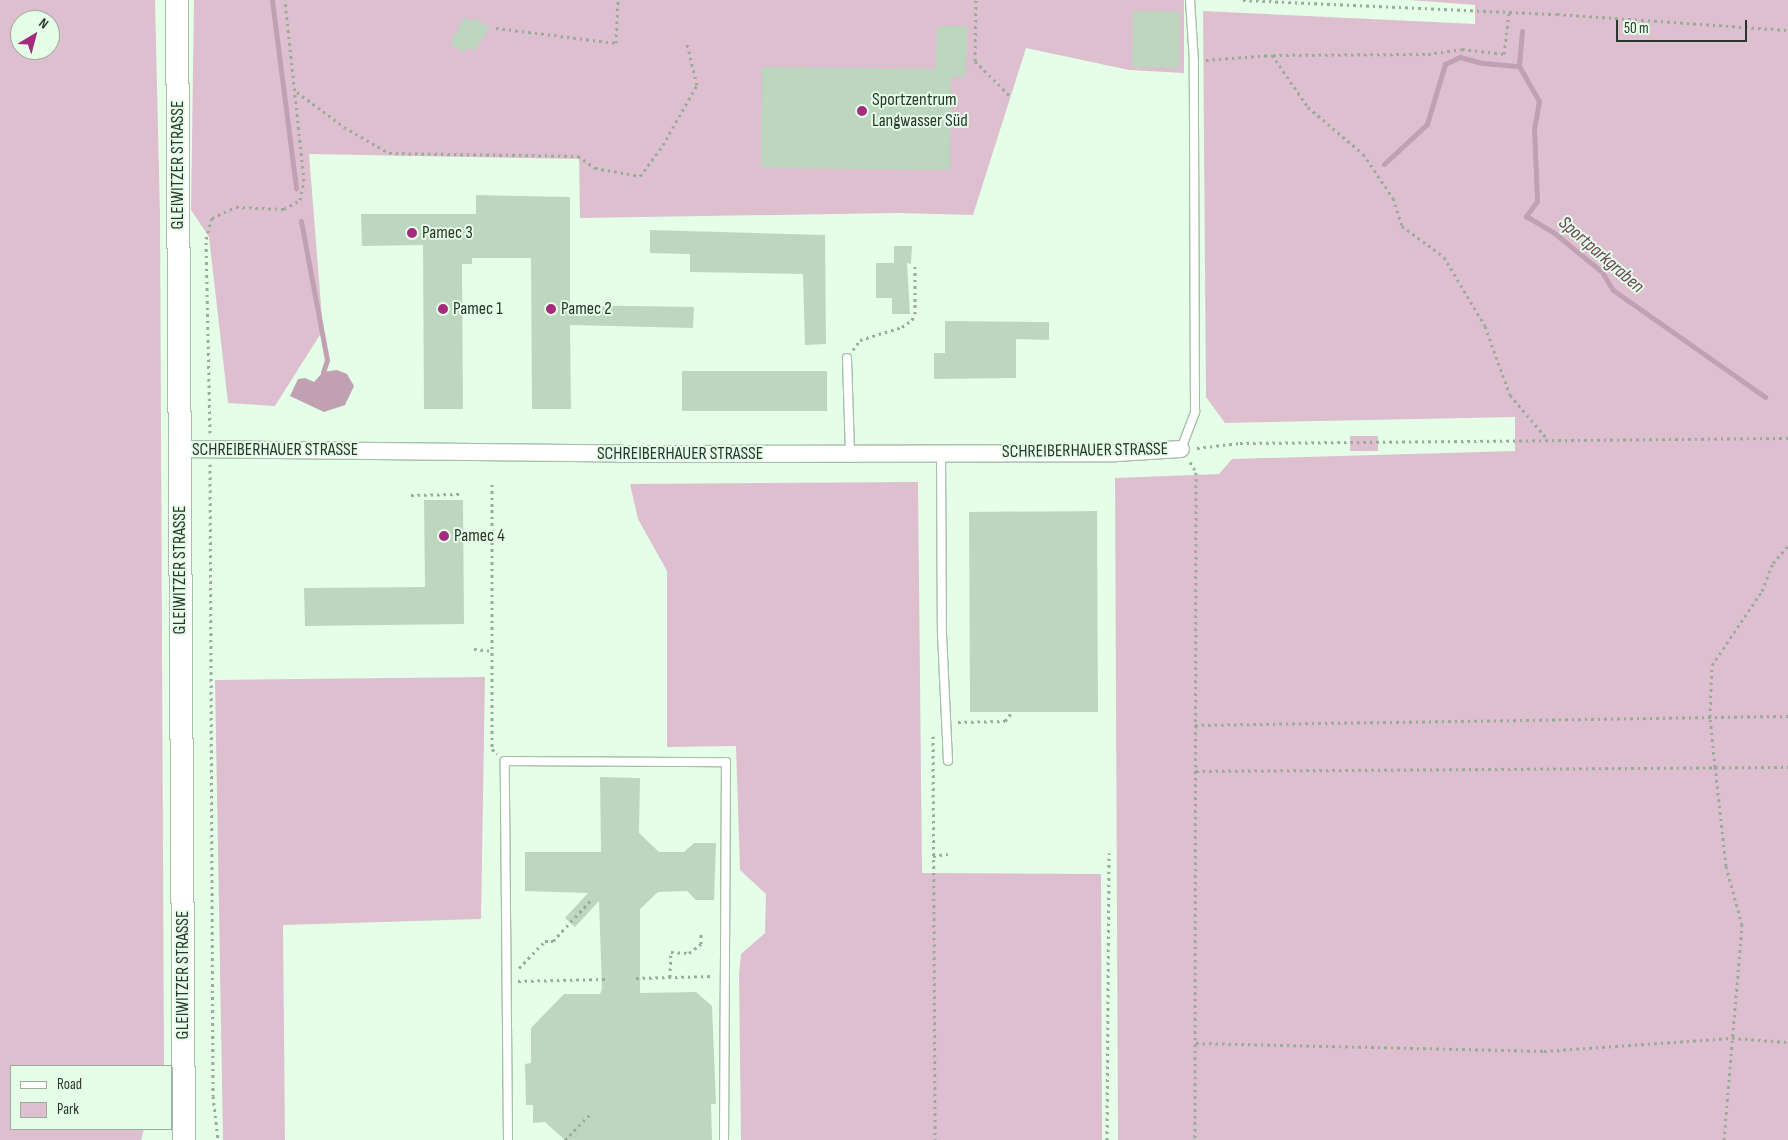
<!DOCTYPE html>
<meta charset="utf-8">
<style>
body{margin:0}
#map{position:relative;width:1788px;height:1140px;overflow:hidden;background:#e5fee7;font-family:"Sofia Sans Condensed",sans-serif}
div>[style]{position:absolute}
.green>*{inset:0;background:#debfd0}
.water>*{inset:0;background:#c0a0b1}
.stream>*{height:5px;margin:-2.5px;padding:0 2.5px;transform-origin:2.5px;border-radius:2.5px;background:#c0a0b1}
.building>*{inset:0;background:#bdd6bf}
.path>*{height:3px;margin-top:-1.5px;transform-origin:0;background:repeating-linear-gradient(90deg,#99ac9a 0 2.5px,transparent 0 6.5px)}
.roads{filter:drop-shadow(1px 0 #a8c0aa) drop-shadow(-1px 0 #a8c0aa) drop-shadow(0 1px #a8c0aa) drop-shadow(0 -1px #a8c0aa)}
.lane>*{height:8px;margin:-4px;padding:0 4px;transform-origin:4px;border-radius:4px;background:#fff}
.street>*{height:16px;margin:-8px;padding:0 8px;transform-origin:8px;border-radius:8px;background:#fff}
.secondary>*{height:22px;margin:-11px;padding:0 11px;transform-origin:11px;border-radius:11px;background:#fff}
.dots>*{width:14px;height:14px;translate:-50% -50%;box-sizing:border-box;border:2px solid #e5fee7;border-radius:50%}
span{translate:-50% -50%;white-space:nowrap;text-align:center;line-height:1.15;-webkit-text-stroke:4px #e5fee7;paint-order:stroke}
.poi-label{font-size:18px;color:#2b352c}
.left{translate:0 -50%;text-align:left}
.street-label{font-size:18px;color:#2b352c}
.water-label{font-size:19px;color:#70425e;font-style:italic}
.legend{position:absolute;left:10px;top:1065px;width:162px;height:65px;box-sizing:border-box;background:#e5fee7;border:1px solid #9bae9c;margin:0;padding:6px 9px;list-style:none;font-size:15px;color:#2b352c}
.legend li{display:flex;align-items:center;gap:10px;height:25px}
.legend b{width:25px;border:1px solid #9bae9c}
.north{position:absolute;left:10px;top:10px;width:50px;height:50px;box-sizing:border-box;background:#e5fee7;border:1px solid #9bae9c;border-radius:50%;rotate:37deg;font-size:14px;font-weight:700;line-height:20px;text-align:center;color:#2b352c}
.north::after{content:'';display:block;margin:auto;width:18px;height:22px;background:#a62a7e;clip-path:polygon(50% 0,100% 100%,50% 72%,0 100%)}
.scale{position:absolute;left:1616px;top:20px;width:131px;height:22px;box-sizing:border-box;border:2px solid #2b352c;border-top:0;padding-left:6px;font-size:15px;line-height:18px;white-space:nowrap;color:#2b352c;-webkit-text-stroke:4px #e5fee7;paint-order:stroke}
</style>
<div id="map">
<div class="green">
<i style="clip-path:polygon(evenodd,0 0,155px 0,160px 215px,164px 1066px,11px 1066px,11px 1129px,144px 1129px,141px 1140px,0 1140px,0 0,20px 20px,50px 20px,50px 50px,20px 50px,20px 20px)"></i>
<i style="clip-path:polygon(194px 0,1184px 0,1184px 73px,1129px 70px,1026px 48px,973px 215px,898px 213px,580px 218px,579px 159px,309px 154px,323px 330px,275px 406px,228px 403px,209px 237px,191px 210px)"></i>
<i style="clip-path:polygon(1409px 0,1788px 0,1788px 1140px,1118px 1140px,1115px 478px,1219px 474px,1232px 459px,1515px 451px,1515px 417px,1225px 423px,1206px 397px,1203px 11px,1475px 24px,1475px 5px)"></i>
<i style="clip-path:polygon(1350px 436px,1378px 436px,1378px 451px,1350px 451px)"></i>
<i style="clip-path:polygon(918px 482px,922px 873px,1101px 874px,1102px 1140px,741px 1140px,739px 975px,741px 954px,765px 933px,766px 894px,740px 870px,736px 746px,667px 747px,667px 571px,638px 519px,630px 484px)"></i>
<i style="clip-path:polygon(485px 677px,481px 919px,283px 925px,285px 1140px,223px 1140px,215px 680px)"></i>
</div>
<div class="water">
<i style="clip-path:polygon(337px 370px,347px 374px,354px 386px,345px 405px,324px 412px,290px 396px,298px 379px,305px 378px,314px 382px,323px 372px)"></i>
</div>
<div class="stream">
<i style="left:272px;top:0;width:190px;rotate:82.7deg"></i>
<i style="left:1522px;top:31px;width:35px;rotate:95deg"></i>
<i style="left:1519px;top:66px;width:40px;rotate:60.3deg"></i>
<i style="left:1539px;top:101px;width:27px;rotate:100deg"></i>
<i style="left:1534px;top:128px;width:73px;rotate:87.6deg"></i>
<i style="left:1537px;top:201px;width:19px;rotate:126deg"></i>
<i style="left:1526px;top:216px;width:31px;rotate:31deg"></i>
<i style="left:1553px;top:232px;width:63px;rotate:39.2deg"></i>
<i style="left:1602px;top:272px;width:21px;rotate:59deg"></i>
<i style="left:1613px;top:290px;width:186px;rotate:35.1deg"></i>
<i style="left:1384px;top:164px;width:59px;rotate:-42.9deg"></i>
<i style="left:1427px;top:124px;width:63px;rotate:-73.3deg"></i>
<i style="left:1445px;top:64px;width:17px;rotate:-25deg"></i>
<i style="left:1460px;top:57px;width:24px;rotate:15deg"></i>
<i style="left:1483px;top:63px;width:36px;rotate:5deg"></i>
<i style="left:301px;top:221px;width:141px;rotate:79.4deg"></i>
<i style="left:327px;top:360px;width:13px;rotate:108deg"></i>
</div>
<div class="building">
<i style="clip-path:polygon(1133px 11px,1180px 12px,1179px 68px,1132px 67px)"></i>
<i style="clip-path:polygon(464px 17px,471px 22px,474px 18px,490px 28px,474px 51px,468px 47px,464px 53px,450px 44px)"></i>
<i style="clip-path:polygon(937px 26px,968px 26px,965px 77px,951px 77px,950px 170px,761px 168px,762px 67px,936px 69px)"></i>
<i style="clip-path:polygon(476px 195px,570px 197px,570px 305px,694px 307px,693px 328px,570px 325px,571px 409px,532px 409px,531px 258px,472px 258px,472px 264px,462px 264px,463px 409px,424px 409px,423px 245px,362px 246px,361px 214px,476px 214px)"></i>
<i style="clip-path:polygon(650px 230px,825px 235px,826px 344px,805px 345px,803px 274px,690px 272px,690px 254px,650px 253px)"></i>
<i style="clip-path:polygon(894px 246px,912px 246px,911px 264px,907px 263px,910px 314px,892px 314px,892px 298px,876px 298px,876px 263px,894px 263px)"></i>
<i style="clip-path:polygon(945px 321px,1049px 322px,1049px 340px,1016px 339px,1016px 378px,934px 379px,934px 353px,945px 353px)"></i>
<i style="clip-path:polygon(682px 371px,827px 371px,827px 411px,682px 411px)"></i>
<i style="clip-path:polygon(424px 500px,463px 500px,464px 624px,305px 626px,304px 588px,425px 587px)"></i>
<i style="clip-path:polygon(1097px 511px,1098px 712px,970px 712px,969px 512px)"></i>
<i style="clip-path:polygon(600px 777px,640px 778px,639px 833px,659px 852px,684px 852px,694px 843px,716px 843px,714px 900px,696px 900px,687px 891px,658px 892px,640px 909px,640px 993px,696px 992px,712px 1006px,716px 1104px,711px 1104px,712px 1140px,565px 1140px,545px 1122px,533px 1123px,533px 1105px,526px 1105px,525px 1064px,531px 1063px,531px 1028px,564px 994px,600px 994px,602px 989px,599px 901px,575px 927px,565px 918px,588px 893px,525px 891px,525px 852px,601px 852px)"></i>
</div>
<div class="path">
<i style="left:976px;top:0;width:61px;rotate:90.9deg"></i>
<i style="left:975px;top:61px;width:51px;rotate:45deg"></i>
<i style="left:1243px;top:0;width:314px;rotate:2.6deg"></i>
<i style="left:1557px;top:14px;width:232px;rotate:4deg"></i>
<i style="left:496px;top:28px;width:121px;rotate:7.1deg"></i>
<i style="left:616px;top:43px;width:43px;rotate:-87.3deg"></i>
<i style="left:1273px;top:55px;width:155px;rotate:-0.4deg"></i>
<i style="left:1428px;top:54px;width:34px;rotate:-8deg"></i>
<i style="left:1462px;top:49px;width:42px;rotate:6.8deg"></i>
<i style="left:1504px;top:54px;width:41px;rotate:-83deg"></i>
<i style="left:1206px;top:60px;width:66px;rotate:-4.3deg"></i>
<i style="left:1272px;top:55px;width:63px;rotate:55.3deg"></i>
<i style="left:1308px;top:107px;width:72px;rotate:40.5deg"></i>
<i style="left:1363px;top:154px;width:53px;rotate:55.7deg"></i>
<i style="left:1393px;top:198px;width:29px;rotate:72deg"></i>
<i style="left:1402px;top:226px;width:52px;rotate:36.4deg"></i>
<i style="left:1444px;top:257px;width:80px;rotate:59.3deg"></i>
<i style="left:1485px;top:326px;width:73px;rotate:70.1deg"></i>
<i style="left:1510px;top:395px;width:59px;rotate:49.8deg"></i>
<i style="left:297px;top:92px;width:59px;rotate:36.7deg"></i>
<i style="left:344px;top:127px;width:52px;rotate:30deg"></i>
<i style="left:389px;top:153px;width:189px;rotate:0.9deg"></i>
<i style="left:578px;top:156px;width:21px;rotate:35deg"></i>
<i style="left:595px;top:168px;width:46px;rotate:10.1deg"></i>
<i style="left:640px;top:176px;width:39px;rotate:-53deg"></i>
<i style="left:663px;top:145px;width:69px;rotate:-60.5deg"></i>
<i style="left:697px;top:85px;width:42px;rotate:-103.7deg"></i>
<i style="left:853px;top:350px;width:12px;rotate:-55deg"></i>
<i style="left:860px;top:340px;width:44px;rotate:-17.2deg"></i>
<i style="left:902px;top:327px;width:12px;rotate:-35deg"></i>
<i style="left:912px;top:320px;width:7px;rotate:-63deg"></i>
<i style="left:915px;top:314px;width:50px;rotate:-90deg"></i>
<i style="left:210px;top:433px;width:194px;rotate:-91.2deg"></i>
<i style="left:206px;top:239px;width:22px;rotate:-74deg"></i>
<i style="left:212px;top:218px;width:26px;rotate:-25deg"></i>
<i style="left:236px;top:207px;width:48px;rotate:2.4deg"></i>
<i style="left:284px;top:209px;width:18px;rotate:-29deg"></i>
<i style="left:300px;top:200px;width:19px;rotate:-78deg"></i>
<i style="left:304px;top:181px;width:182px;rotate:-96deg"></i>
<i style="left:1197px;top:448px;width:43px;rotate:-6.6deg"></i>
<i style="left:1240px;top:443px;width:548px;rotate:-0.52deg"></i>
<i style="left:1190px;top:462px;width:12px;rotate:59deg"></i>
<i style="left:1196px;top:472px;width:668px;rotate:90.09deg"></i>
<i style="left:210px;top:464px;width:632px;rotate:89.73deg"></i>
<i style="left:213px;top:1096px;width:44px;rotate:83.5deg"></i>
<i style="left:492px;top:484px;width:265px;rotate:90deg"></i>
<i style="left:492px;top:749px;width:7px;rotate:45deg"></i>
<i style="left:411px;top:495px;width:49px;rotate:-1.2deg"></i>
<i style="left:474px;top:649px;width:18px;rotate:6deg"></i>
<i style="left:958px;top:722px;width:47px;rotate:-1.2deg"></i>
<i style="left:1005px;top:721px;width:11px;rotate:-52deg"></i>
<i style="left:1195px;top:725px;width:593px;rotate:-0.87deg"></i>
<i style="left:933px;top:736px;width:404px;rotate:89.7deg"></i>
<i style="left:1196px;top:771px;width:592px;rotate:-0.39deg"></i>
<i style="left:933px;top:856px;width:15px;rotate:-8deg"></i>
<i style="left:519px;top:968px;width:37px;rotate:-46deg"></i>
<i style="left:545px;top:941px;width:8px"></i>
<i style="left:553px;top:941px;width:56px;rotate:-47.2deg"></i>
<i style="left:670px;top:977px;width:25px;rotate:-88deg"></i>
<i style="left:671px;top:952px;width:18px;rotate:3deg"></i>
<i style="left:689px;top:953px;width:15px;rotate:-37deg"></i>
<i style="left:701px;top:944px;width:13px;rotate:-90deg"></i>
<i style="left:636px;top:978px;width:78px;rotate:-1.5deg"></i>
<i style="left:518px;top:981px;width:87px;rotate:-1.3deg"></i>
<i style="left:1196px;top:1043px;width:348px;rotate:1.3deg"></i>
<i style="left:1544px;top:1051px;width:188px;rotate:-4deg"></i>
<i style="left:1732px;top:1038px;width:56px;rotate:4.1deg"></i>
<i style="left:565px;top:1140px;width:39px;rotate:-46deg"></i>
<i style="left:1107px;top:1140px;width:287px;rotate:-89.6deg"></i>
<i style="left:1724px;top:1140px;width:216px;rotate:-85.2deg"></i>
<i style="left:1742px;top:925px;width:61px;rotate:-105.2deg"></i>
<i style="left:1726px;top:866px;width:100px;rotate:-96.3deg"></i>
<i style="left:1715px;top:767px;width:50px;rotate:-95.7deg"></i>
<i style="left:1710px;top:717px;width:52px;rotate:-87.8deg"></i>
<i style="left:1712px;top:665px;width:89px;rotate:-56deg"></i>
<i style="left:1762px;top:591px;width:30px;rotate:-69deg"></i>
<i style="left:1773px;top:563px;width:23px;rotate:-49deg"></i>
</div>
<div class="roads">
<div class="lane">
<i style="left:847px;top:358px;width:95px;rotate:88.2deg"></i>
<i style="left:1181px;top:449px;width:40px;rotate:-69deg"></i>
<i style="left:1195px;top:412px;width:350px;rotate:-90.2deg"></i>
<i style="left:1194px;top:62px;width:62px;rotate:-93.7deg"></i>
<i style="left:941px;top:453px;width:181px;rotate:89.7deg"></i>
<i style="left:942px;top:634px;width:127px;rotate:87.3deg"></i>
<i style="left:508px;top:1140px;width:379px;rotate:-90.5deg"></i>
<i style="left:505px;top:761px;width:221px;rotate:0.3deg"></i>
<i style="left:726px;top:762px;width:378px;rotate:90.3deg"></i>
</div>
<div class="street">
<i style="left:179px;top:449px;width:441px;rotate:0.6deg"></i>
<i style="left:620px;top:454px;width:497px;rotate:-0.1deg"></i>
<i style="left:1117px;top:453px;width:64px;rotate:-3.6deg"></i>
</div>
<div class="secondary">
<i style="left:177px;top:0;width:1140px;rotate:89.65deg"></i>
</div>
</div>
<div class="dots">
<i style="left:862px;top:111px;background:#a62a7e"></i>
<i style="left:412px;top:233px;background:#a62a7e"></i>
<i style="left:443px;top:309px;background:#a62a7e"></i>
<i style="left:551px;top:309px;background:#a62a7e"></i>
<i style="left:444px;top:536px;background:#a62a7e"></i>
</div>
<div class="poi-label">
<span class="left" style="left:872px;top:111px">Sportzentrum<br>Langwasser Süd</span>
<span class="left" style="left:422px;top:233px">Pamec 3</span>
<span class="left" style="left:453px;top:309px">Pamec 1</span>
<span class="left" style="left:561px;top:309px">Pamec 2</span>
<span class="left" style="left:454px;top:536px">Pamec 4</span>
</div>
<div class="street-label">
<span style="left:178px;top:165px;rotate:-90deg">GLEIWITZER STRASSE</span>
<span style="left:275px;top:450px">SCHREIBERHAUER STRASSE</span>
<span style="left:1085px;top:451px;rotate:-1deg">SCHREIBERHAUER STRASSE</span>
<span style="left:680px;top:454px">SCHREIBERHAUER STRASSE</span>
<span style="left:180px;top:570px;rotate:-90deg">GLEIWITZER STRASSE</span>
<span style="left:183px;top:975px;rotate:-90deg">GLEIWITZER STRASSE</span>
</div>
<div class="water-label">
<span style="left:1601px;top:255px;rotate:41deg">Sportparkgraben</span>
</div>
<ul class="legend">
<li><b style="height:6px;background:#fff"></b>Road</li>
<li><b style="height:14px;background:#debfd0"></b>Park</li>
</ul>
<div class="north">N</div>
<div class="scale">50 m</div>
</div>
